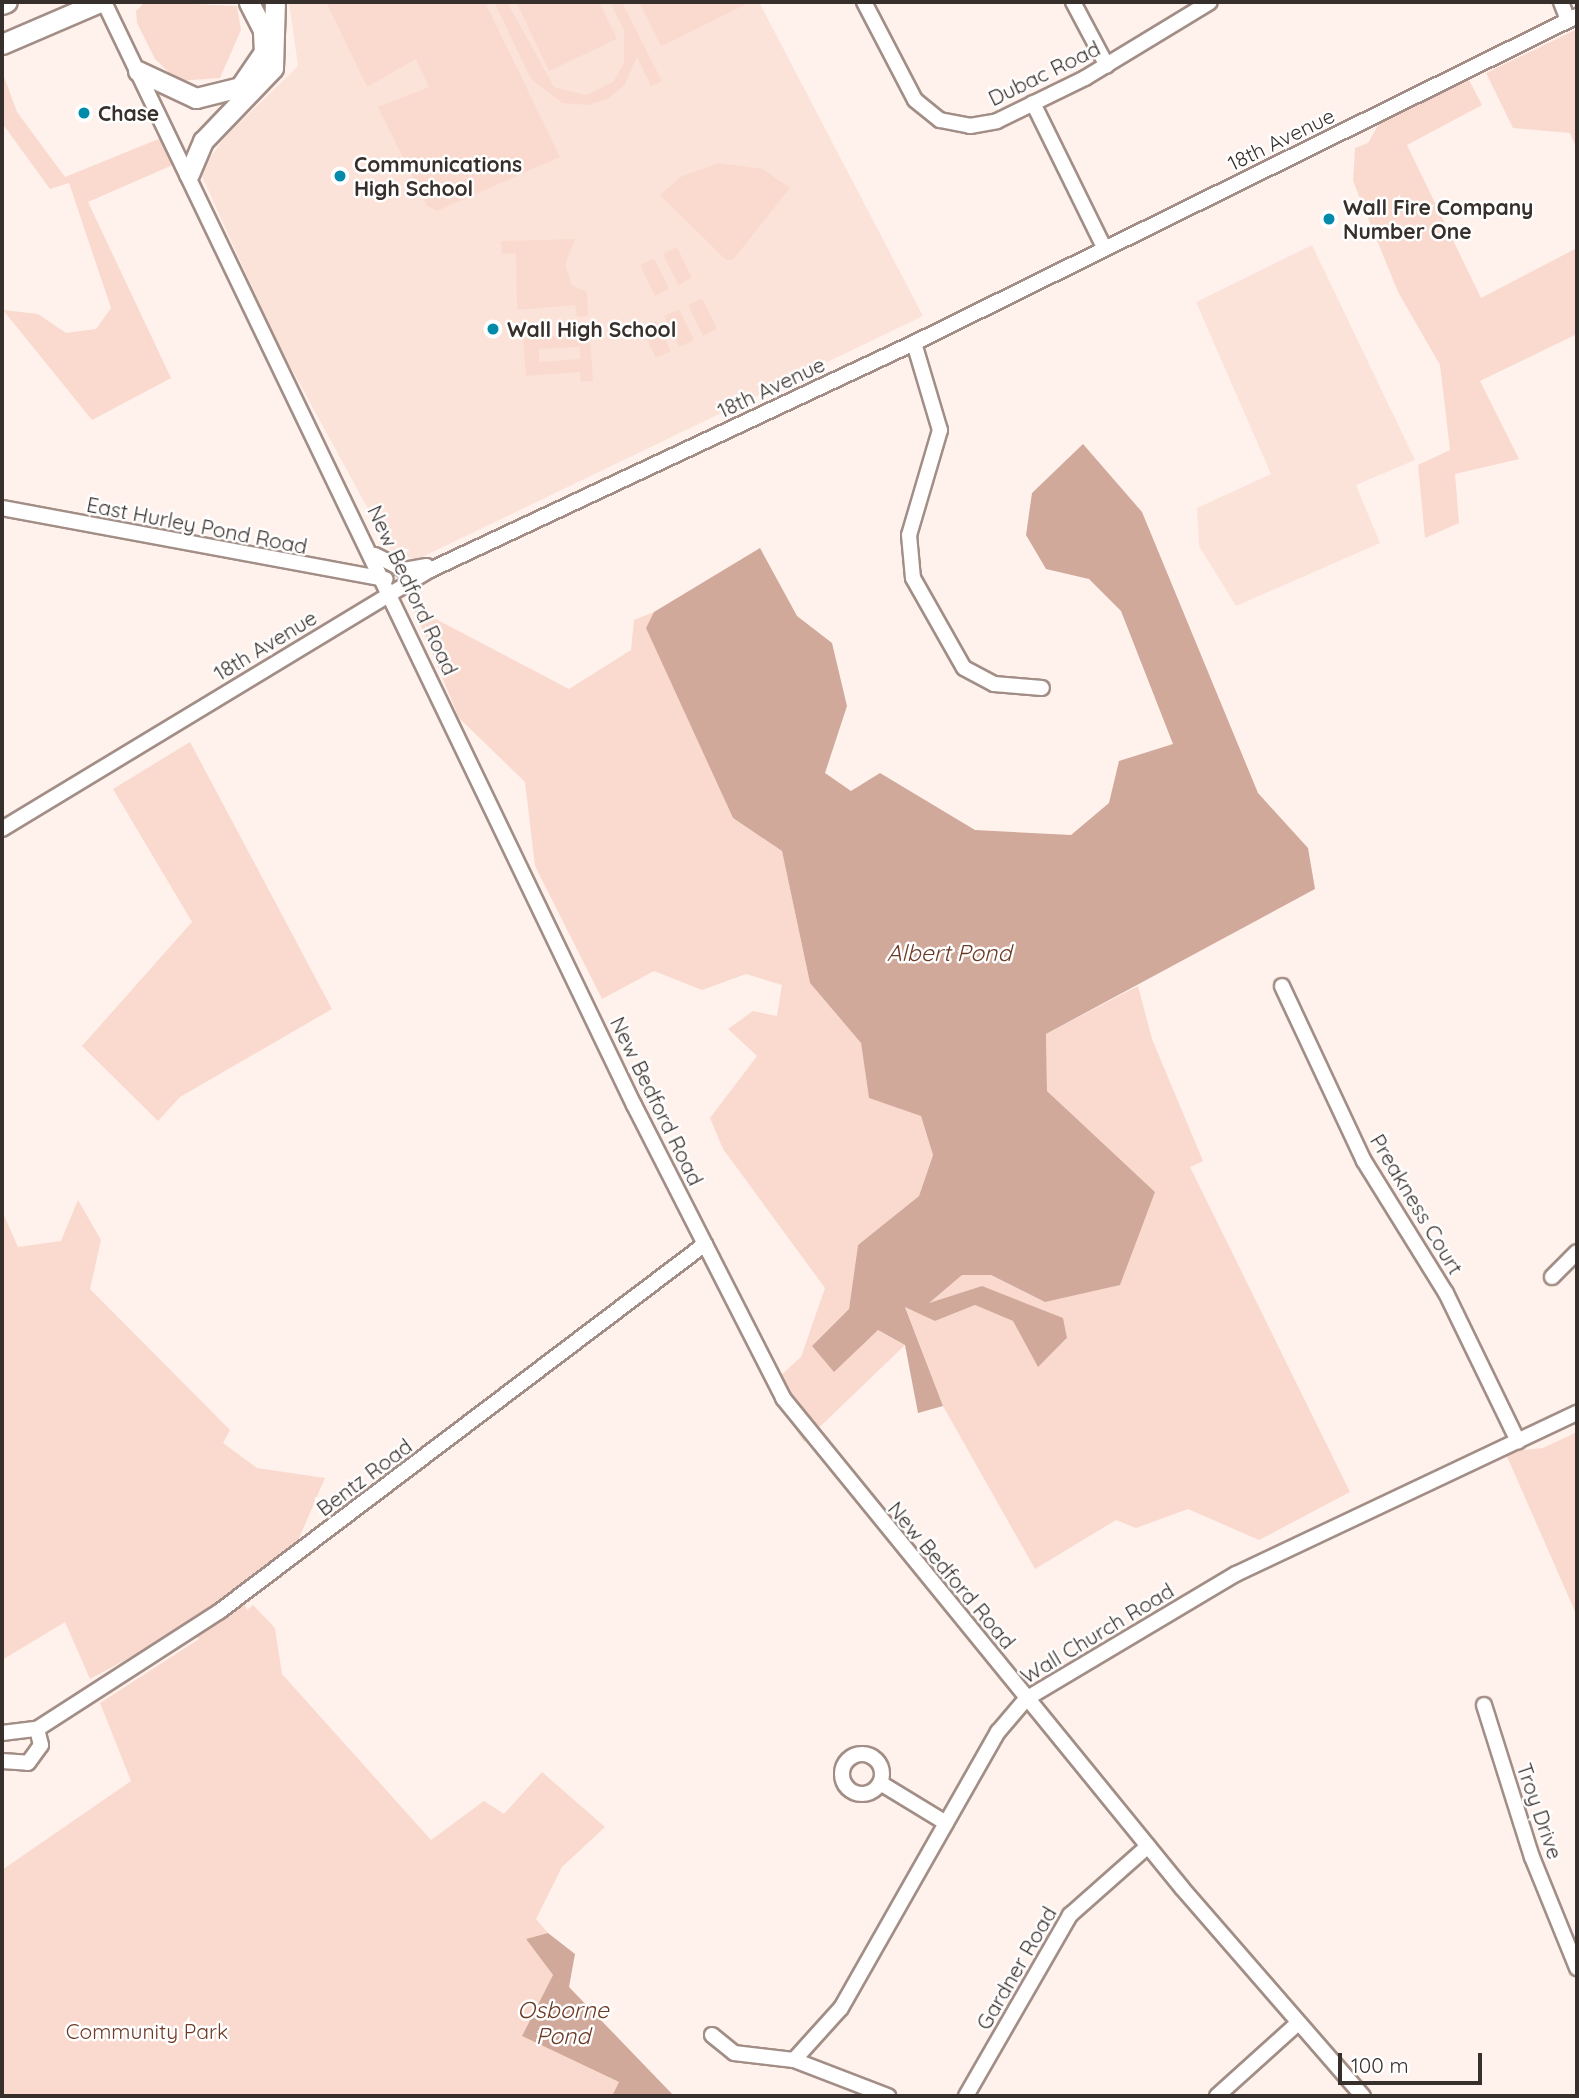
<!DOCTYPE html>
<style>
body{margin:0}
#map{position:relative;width:1579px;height:2098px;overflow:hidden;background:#fff1ec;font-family:Quicksand,sans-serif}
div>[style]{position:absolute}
.built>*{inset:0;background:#fce3da}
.green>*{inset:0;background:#fadace}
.water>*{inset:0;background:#d0a99b}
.roads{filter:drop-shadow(2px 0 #a28e86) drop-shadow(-2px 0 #a28e86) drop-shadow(0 2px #a28e86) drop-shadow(0 -2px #a28e86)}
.minor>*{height:14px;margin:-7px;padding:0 7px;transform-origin:7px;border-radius:7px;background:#fff}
.minor>.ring{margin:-7px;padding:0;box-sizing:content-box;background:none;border:14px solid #fff;border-radius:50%}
.highway>*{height:19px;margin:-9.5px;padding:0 9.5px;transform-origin:9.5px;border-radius:9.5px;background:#fff}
.dots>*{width:19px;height:19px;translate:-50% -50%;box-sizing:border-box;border:4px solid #fff;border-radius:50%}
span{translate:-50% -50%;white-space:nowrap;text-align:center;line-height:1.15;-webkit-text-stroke:5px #fff;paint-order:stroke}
.street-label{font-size:21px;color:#372f2c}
.poi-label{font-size:21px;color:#372f2c;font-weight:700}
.left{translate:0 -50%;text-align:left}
.park-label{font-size:21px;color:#6e3a26}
.water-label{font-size:23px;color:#6c3925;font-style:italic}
.frame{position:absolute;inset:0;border:4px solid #372f2c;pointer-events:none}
.scale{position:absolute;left:1338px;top:2053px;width:144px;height:32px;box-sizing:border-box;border:4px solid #372f2c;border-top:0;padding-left:9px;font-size:21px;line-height:24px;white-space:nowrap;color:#372f2c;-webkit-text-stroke:5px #fff;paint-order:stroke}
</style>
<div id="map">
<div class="built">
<i style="clip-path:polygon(289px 2px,759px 2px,923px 316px,416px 560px,391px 551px,277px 342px,200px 172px,225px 137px,298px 66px)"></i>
<i style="clip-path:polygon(1312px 245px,1415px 460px,1356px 485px,1380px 543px,1236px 606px,1199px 546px,1197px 508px,1271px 474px,1196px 302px)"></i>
</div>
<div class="green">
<i style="clip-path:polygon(145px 2px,237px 6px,241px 30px,220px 78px,178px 81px,155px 59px,137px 23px,136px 11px)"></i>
<i style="clip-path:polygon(326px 2px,485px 2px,560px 157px,437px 211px,427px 206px,378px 107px,429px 87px,416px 59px,367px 87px)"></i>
<i style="clip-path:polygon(494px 2px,507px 2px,554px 87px,586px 95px,613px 82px,624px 63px,624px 30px,610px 2px,622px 2px,662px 81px,651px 86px,637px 57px,624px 86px,609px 98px,589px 105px,562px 103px,531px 79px)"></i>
<i style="clip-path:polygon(516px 2px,599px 2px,617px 39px,549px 71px)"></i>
<i style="clip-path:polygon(639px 2px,743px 2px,745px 5px,661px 46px)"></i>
<i style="clip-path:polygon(1577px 29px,1577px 150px,1570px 133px,1513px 128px,1486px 73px)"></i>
<i style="clip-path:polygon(2px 71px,17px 112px,65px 177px,161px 138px,175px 164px,88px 202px,171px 378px,92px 420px,3px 310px,38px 314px,66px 333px,96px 329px,111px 308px,69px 183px,50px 189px,2px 123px)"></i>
<i style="clip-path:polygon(1469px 80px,1482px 105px,1407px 145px,1481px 298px,1577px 248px,1577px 334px,1480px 381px,1519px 459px,1455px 474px,1459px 523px,1425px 538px,1418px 465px,1450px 450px,1440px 365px,1398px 292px,1353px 181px,1355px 148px,1368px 143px,1380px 122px)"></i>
<i style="clip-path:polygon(719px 163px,763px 169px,790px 188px,733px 260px,726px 260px,660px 195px,682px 176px)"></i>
<i style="clip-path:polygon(575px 239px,565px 265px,572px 285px,587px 292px,588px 316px,577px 317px,575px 305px,517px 310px,516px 253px,502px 254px,501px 241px)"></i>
<i style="clip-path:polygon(677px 247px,692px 278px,678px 285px,663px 254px)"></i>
<i style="clip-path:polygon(654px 258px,669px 289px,655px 296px,640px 265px)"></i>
<i style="clip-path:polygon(702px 298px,717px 329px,703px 336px,688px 305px)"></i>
<i style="clip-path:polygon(679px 309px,694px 340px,679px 347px,664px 316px)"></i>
<i style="clip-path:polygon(656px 321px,671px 351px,656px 358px,641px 327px)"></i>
<i style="clip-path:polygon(evenodd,577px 323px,589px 323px,593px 381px,581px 382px,580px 372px,526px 376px,523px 338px,578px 334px,577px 323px,580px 347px,580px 359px,539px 362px,539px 349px,580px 347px)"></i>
<i style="clip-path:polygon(413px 607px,569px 689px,631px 650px,634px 620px,654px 612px,647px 628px,733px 818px,782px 851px,810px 983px,861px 1043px,869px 1098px,921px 1115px,933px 1155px,919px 1196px,858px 1245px,849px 1309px,812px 1346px,878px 1330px,905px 1345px,804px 1442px,768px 1387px,801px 1357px,825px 1288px,723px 1149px,710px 1118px,757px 1056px,728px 1029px,753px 1011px,777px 1016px,782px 985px,746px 974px,702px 990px,654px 971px,602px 999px,535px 866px,525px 782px,459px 718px)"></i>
<i style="clip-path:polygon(190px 742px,332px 1009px,180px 1097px,158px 1121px,82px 1046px,192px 922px,113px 789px)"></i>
<i style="clip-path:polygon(1138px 986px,1152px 1039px,1203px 1161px,1190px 1167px,1350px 1492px,1259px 1540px,1188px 1509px,1136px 1528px,1116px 1520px,1035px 1569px,943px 1406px,905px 1306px,935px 1321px,975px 1305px,1013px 1321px,1038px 1366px,1067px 1339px,982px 1286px,927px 1304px,961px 1275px,991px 1275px,1045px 1302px,1155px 1192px,1047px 1091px,1046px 1034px)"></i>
<i style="clip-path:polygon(78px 1200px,101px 1240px,90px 1289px,230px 1430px,223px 1443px,257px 1468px,325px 1478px,297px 1543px,237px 1589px,247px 1610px,253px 1605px,275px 1628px,282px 1674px,431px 1840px,484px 1801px,504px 1814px,542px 1772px,605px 1827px,562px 1867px,536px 1919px,548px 1933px,526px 1939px,553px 1975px,522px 2036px,619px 2082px,612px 2096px,2px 2096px,2px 1870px,131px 1781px,100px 1703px,199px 1639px,188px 1626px,90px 1679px,65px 1622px,2px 1660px,2px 1211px,18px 1247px,61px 1241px)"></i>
<i style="clip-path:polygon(1577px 1432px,1577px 1616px,1505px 1452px,1543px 1448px)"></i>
</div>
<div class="water">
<i style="clip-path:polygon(1083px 444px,1142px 512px,1258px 793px,1308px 848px,1315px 889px,1046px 1034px,1047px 1091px,1155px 1192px,1120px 1285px,1045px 1302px,991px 1275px,962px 1275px,929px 1303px,982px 1286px,1063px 1318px,1067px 1338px,1038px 1367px,1013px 1321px,975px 1305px,935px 1321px,905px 1307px,943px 1406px,918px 1413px,905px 1345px,878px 1330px,834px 1372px,812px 1346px,849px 1309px,858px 1245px,919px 1196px,933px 1155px,921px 1116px,869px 1098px,861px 1043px,810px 983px,782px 851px,733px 818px,646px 628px,654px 612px,760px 548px,797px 616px,832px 643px,847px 706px,825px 773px,851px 791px,880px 773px,975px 830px,1071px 835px,1109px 803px,1119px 761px,1173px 744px,1121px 611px,1089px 579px,1046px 569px,1026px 535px,1032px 493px)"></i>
<i style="clip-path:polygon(548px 1933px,575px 1954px,569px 1987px,674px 2096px,612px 2096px,619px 2082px,522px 2036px,553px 1975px,526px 1939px)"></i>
</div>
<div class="roads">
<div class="minor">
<i style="left:104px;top:2px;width:1224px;rotate:64.34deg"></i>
<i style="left:634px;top:1105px;width:329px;rotate:63deg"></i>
<i style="left:783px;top:1398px;width:632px;rotate:50.84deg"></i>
<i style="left:1182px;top:1888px;width:276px;rotate:49deg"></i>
<i style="left:864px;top:2px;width:110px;rotate:62.5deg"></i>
<i style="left:915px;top:100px;width:32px;rotate:39deg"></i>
<i style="left:940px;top:120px;width:31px;rotate:11deg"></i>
<i style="left:970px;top:126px;width:27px;rotate:-10deg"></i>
<i style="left:997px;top:121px;width:98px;rotate:-26deg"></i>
<i style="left:1085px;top:78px;width:146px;rotate:-31.3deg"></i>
<i style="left:1073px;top:2px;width:72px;rotate:62deg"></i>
<i style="left:1561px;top:2px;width:19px;rotate:69deg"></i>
<i style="left:1033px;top:103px;width:161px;rotate:63.8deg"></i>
<i style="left:914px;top:343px;width:91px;rotate:73.4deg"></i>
<i style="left:940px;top:430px;width:109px;rotate:106.4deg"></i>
<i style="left:909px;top:535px;width:43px;rotate:84.7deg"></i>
<i style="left:913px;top:578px;width:103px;rotate:60.5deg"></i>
<i style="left:964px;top:668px;width:34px;rotate:28deg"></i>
<i style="left:994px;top:684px;width:48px;rotate:4.8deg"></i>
<i style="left:2px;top:508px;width:390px;rotate:10.5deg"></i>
<i style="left:375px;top:555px;width:33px;rotate:27deg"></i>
<i style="left:404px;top:570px;width:23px;rotate:-10deg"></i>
<i style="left:2px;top:829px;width:500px;rotate:-31.18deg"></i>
<i style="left:430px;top:570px;width:535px;rotate:-25.13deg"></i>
<i style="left:914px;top:343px;width:739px;rotate:-26.25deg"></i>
<i style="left:1282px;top:986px;width:193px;rotate:64.9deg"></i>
<i style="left:1364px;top:1161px;width:155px;rotate:58.2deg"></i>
<i style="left:1446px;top:1293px;width:165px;rotate:64.1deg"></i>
<i style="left:1552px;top:1277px;width:35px;rotate:-45deg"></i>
<i style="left:1484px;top:1705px;width:159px;rotate:72.5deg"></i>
<i style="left:1532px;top:1857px;width:120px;rotate:67.9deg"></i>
<i style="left:2px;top:1733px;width:35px;rotate:-7deg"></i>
<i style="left:37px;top:1729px;width:218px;rotate:-32.8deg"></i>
<i style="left:220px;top:1611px;width:608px;rotate:-37.11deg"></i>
<i class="ring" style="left:842px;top:1754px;width:26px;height:26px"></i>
<i style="left:2px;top:1761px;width:26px;rotate:4deg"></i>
<i style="left:28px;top:1763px;width:22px;rotate:-54deg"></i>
<i style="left:41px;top:1745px;width:16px;rotate:-104deg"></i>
<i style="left:882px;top:1784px;width:75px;rotate:31.4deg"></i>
<i style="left:712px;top:2035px;width:28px;rotate:39deg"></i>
<i style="left:734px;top:2053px;width:60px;rotate:6.7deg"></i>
<i style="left:794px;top:2060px;width:101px;rotate:21deg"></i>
<i style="left:794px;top:2060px;width:70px;rotate:-47.9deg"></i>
<i style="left:841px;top:2008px;width:318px;rotate:-60.4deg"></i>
<i style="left:998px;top:1732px;width:43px;rotate:-49.7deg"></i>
<i style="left:1026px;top:1699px;width:244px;rotate:-30.8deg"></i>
<i style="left:1236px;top:1574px;width:377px;rotate:-25.3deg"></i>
<i style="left:966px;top:2096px;width:209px;rotate:-60.1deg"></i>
<i style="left:1070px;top:1915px;width:104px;rotate:-41.5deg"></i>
<i style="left:1217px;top:2096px;width:109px;rotate:-42deg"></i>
</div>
<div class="highway">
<i style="left:2px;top:4px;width:5px;rotate:-22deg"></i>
<i style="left:2px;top:44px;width:107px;rotate:-23.2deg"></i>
<i style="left:138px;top:71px;width:64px;rotate:25deg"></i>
<i style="left:196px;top:98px;width:45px;rotate:-14deg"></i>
<i style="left:240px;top:87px;width:42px;rotate:-55.6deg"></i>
<i style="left:264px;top:52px;width:22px;rotate:-93deg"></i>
<i style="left:263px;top:30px;width:31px;rotate:-117deg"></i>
<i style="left:189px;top:174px;width:36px;rotate:-67deg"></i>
<i style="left:203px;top:141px;width:101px;rotate:-46.2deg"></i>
<i style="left:273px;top:68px;width:66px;rotate:-88.3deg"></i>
</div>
</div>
<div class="dots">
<i style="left:84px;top:113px;background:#018aaa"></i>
<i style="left:340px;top:176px;background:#018aaa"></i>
<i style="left:1329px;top:219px;background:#018aaa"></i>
<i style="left:493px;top:329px;background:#018aaa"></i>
</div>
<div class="street-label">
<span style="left:1044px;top:73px;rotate:-26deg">Dubac Road</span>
<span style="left:1281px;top:139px;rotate:-26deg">18th Avenue</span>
<span style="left:771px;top:387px;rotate:-25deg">18th Avenue</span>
<span style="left:197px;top:525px;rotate:11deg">East Hurley Pond Road</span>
<span style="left:413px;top:590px;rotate:65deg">New Bedford Road</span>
<span style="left:265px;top:645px;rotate:-31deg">18th Avenue</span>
<span style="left:657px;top:1101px;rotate:64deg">New Bedford Road</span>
<span style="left:1417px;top:1204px;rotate:59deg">Preakness Court</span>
<span style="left:364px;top:1477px;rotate:-37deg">Bentz Road</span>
<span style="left:952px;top:1575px;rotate:50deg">New Bedford Road</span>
<span style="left:1097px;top:1633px;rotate:-31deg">Wall Church Road</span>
<span style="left:1540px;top:1811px;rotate:71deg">Troy Drive</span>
<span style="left:1016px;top:1968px;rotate:-60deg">Gardner Road</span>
</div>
<div class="poi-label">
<span class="left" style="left:98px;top:113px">Chase</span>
<span class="left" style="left:354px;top:176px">Communications<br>High School</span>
<span class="left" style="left:1343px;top:219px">Wall Fire Company<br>Number One</span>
<span class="left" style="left:507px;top:329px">Wall High School</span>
</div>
<div class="park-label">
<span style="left:147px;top:2031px">Community Park</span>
</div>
<div class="water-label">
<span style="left:949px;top:953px">Albert Pond</span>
<span style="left:563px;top:2023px">Osborne<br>Pond</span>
</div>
<div class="frame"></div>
<div class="scale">100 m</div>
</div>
